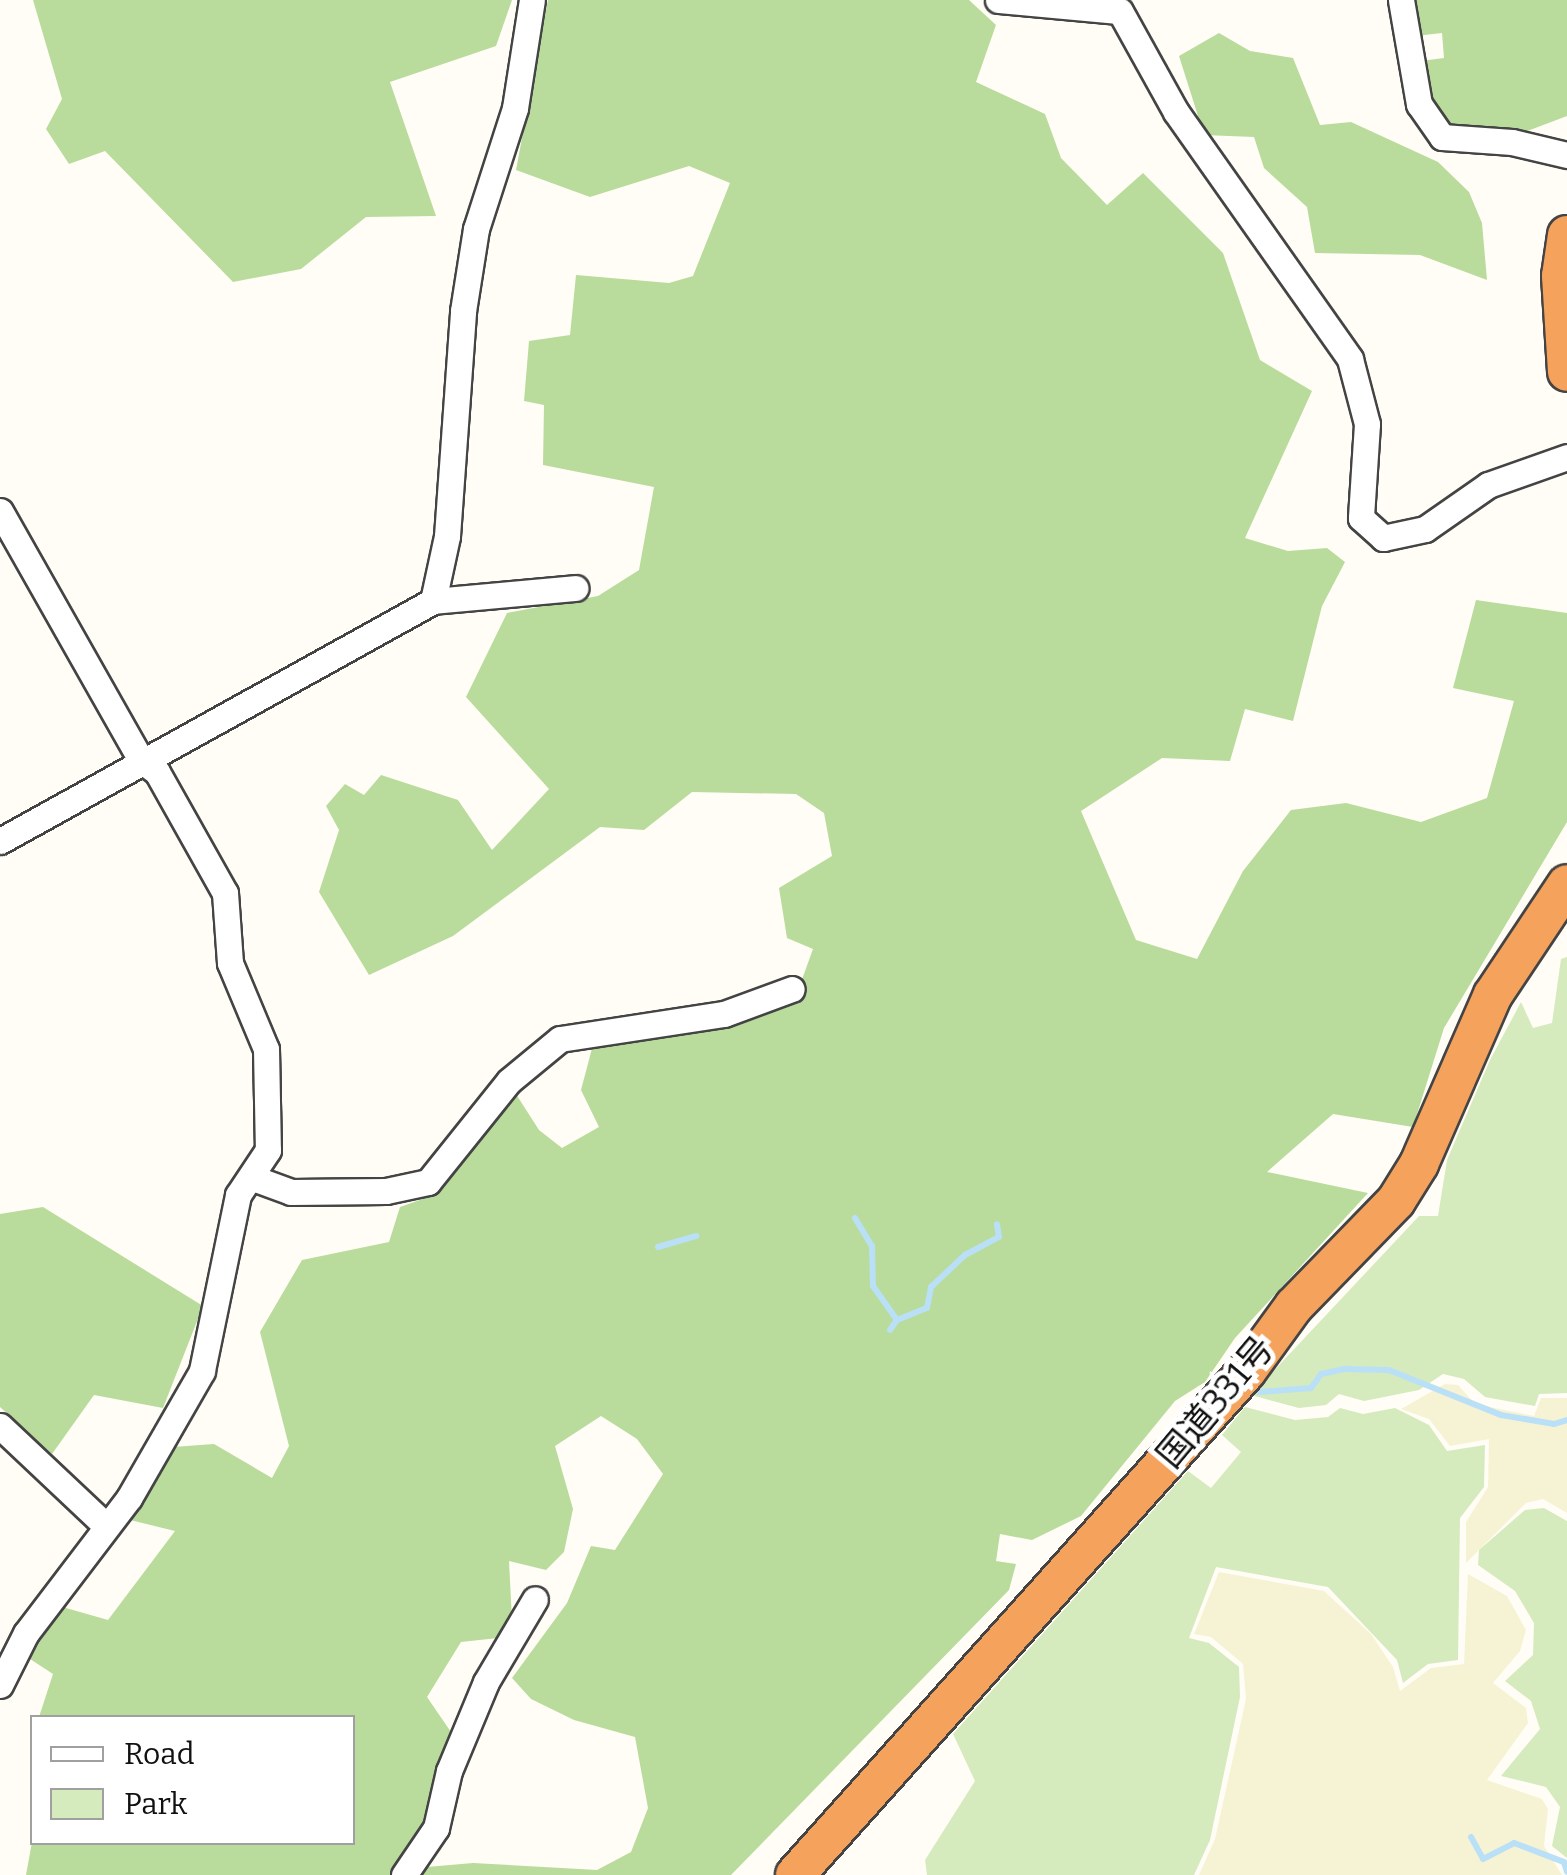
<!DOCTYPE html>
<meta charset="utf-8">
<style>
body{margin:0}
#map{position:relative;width:1567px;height:1875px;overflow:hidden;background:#fffdf5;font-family:Bitter,"Noto Sans JP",serif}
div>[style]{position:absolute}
.farmland>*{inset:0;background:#f6f3d4}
.green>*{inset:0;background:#d5ebbd}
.forest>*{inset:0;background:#b9dc9c}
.stream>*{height:6px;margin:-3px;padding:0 3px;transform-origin:3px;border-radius:3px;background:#b9e0f7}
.roads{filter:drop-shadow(2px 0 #444) drop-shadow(-2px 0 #444) drop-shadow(0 2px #444) drop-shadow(0 -2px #444)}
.minor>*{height:25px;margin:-12.5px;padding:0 12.5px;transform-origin:12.5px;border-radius:12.5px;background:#fff}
.highway>*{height:38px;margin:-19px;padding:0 19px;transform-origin:19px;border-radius:19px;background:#f5a25d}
span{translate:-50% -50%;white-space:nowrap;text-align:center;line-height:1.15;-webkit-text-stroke:10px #fff;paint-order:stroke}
.street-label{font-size:35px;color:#111}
.legend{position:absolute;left:30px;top:1715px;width:325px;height:130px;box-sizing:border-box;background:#fff;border:2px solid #a0a0a0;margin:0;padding:12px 18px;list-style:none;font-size:30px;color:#111}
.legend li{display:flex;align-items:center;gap:20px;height:50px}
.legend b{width:50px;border:2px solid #a0a0a0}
</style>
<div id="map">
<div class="farmland">
<i style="clip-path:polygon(1445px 1384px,1458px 1385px,1475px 1404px,1534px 1416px,1541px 1398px,1567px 1398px,1567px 1513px,1543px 1499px,1526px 1503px,1466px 1563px,1466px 1522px,1488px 1487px,1489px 1439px,1450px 1446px,1429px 1419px,1401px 1409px)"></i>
<i style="clip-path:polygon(1219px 1572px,1324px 1591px,1371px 1634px,1393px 1667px,1400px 1691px,1431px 1668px,1464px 1664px,1468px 1574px,1507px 1596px,1526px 1630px,1520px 1651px,1493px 1683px,1526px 1708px,1528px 1723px,1487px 1780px,1542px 1799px,1548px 1809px,1544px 1846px,1562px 1875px,1199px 1875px,1215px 1839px,1246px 1699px,1243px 1664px,1211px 1637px,1194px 1634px)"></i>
</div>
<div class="green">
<i style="clip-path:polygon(1567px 957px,1567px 1393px,1539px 1394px,1535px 1406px,1485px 1397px,1464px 1379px,1443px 1374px,1419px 1390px,1364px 1401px,1339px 1394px,1326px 1405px,1299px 1408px,1251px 1395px,1419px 1216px,1438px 1216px,1447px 1160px,1490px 1060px,1521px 1002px,1533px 1028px,1552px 1023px,1561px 959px)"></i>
<i style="clip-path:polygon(1245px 1407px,1295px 1420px,1328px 1417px,1340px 1408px,1363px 1414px,1395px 1408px,1429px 1425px,1447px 1451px,1485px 1445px,1484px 1487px,1460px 1518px,1458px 1660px,1428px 1664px,1403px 1683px,1397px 1660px,1328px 1587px,1216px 1567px,1189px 1638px,1209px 1643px,1239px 1667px,1240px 1697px,1210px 1840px,1194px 1875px,927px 1875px,925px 1860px,975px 1781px,953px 1734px,1188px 1471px,1211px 1488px,1241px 1452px,1222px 1435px)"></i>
<i style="clip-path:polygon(1544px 1508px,1567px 1521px,1567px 1858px,1552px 1846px,1560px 1807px,1546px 1787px,1501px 1776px,1540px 1729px,1531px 1701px,1505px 1681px,1533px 1655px,1534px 1623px,1515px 1591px,1478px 1565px,1479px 1550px,1525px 1510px)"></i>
</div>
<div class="forest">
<i style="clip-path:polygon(33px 0,512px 0,496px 46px,390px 82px,436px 216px,366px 217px,301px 269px,233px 282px,105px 151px,69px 164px,46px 129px,62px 99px)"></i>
<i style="clip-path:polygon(548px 0,969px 0,996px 25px,976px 82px,1045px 114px,1061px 158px,1107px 205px,1143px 173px,1223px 253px,1260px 360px,1312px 391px,1245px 538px,1288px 551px,1327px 548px,1345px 562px,1322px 606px,1293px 721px,1245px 709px,1230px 761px,1162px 758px,1081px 811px,1136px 940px,1197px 959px,1243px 871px,1291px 810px,1346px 803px,1421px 822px,1487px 798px,1514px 701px,1453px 688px,1476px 600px,1567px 613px,1567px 822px,1444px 1028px,1413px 1127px,1333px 1114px,1267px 1172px,1368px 1193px,1235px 1338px,1205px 1382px,1175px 1401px,1081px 1516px,1032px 1540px,1000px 1534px,996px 1561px,1016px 1564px,1009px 1590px,731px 1875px,420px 1875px,427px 1867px,473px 1863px,597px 1870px,631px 1852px,648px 1808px,635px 1737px,574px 1720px,531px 1699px,512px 1678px,567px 1603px,591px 1546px,615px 1550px,663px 1474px,637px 1439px,601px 1416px,555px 1446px,573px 1509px,564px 1552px,546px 1570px,509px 1561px,512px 1620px,498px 1638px,461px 1642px,427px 1697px,453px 1735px,427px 1825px,390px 1875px,26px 1875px,32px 1842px,352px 1842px,352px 1718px,39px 1717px,53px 1674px,27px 1657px,59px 1606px,108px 1620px,175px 1531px,126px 1519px,173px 1447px,214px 1444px,272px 1478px,289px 1446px,260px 1332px,302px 1260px,389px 1242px,400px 1207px,434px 1195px,514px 1091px,539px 1130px,562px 1148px,599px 1127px,581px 1090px,595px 1037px,796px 996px,813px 949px,787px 938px,779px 888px,832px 856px,824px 813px,796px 794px,692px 792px,644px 830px,600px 827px,453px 936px,369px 975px,319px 892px,339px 830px,326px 806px,345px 784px,364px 795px,381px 775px,458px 800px,492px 850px,549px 789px,466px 697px,507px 613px,598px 596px,639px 570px,654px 487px,543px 465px,544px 405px,524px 401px,529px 341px,570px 335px,576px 275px,669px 283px,693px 276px,730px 183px,689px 166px,590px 197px,516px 170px)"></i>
<i style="clip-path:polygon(1410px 0,1567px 0,1567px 116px,1522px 133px,1460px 135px,1441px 124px,1421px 61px,1444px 58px,1442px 33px,1415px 36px)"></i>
<i style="clip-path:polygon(1219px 33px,1250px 51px,1293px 58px,1320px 125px,1351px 122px,1438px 162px,1469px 192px,1482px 223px,1487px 280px,1420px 255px,1315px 253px,1307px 207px,1264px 168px,1254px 137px,1204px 135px,1179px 56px)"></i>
<i style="clip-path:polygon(43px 1207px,203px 1306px,163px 1408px,94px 1395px,52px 1454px,0 1407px,0 1214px)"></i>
</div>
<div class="stream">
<i style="left:855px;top:1218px;width:33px;rotate:59deg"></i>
<i style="left:872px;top:1246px;width:40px;rotate:88.6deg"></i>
<i style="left:873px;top:1286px;width:42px;rotate:54.8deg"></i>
<i style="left:897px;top:1320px;width:12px;rotate:125deg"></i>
<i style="left:658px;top:1247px;width:40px;rotate:-16deg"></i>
<i style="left:897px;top:1320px;width:32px;rotate:-22deg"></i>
<i style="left:927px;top:1308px;width:21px;rotate:-79deg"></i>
<i style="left:931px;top:1287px;width:47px;rotate:-43.3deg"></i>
<i style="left:965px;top:1255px;width:38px;rotate:-28deg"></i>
<i style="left:999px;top:1237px;width:13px;rotate:-99deg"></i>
<i style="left:1259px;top:1392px;width:52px;rotate:-4.4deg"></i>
<i style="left:1311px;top:1388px;width:17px;rotate:-54deg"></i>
<i style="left:1321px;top:1374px;width:24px;rotate:-12deg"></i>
<i style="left:1344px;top:1369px;width:45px;rotate:1.3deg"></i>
<i style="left:1389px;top:1370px;width:121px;rotate:21.9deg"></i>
<i style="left:1501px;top:1415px;width:54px;rotate:9.6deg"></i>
<i style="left:1554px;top:1424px;width:14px;rotate:-17deg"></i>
<i style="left:1471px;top:1837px;width:25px;rotate:61deg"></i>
<i style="left:1483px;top:1859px;width:35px;rotate:-27deg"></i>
<i style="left:1514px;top:1843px;width:53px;rotate:20.8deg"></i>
<i style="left:1564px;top:1862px;width:10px;rotate:73deg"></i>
</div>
<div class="roads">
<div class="minor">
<i style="left:998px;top:0;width:122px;rotate:5.2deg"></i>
<i style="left:1120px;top:11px;width:115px;rotate:61deg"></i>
<i style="left:1176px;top:112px;width:302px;rotate:54.8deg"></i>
<i style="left:1350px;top:359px;width:67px;rotate:75.3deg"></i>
<i style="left:1367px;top:424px;width:94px;rotate:93.7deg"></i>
<i style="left:1361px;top:518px;width:30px;rotate:42deg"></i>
<i style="left:1383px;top:538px;width:43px;rotate:-12.1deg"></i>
<i style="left:1425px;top:529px;width:77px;rotate:-34.9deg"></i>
<i style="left:1488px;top:485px;width:84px;rotate:-19.5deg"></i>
<i style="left:1401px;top:0;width:106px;rotate:80.2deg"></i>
<i style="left:1419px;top:104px;width:40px;rotate:55.1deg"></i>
<i style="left:1442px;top:137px;width:70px;rotate:4.1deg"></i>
<i style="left:1512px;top:142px;width:57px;rotate:13.3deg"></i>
<i style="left:0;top:511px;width:286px;rotate:60.5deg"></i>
<i style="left:141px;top:760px;width:20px;rotate:37deg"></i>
<i style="left:157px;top:772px;width:139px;rotate:60.7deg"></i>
<i style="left:225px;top:893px;width:70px;rotate:85.9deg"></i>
<i style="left:230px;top:963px;width:93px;rotate:67.3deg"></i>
<i style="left:266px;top:1049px;width:101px;rotate:88.9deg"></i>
<i style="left:268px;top:1150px;width:54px;rotate:123.7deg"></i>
<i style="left:238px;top:1195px;width:180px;rotate:101.6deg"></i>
<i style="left:202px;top:1371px;width:146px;rotate:119.9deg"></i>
<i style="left:129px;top:1498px;width:170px;rotate:127.3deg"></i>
<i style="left:26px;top:1633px;width:58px;rotate:116.6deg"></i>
<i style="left:433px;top:601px;width:66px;rotate:-77.8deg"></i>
<i style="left:447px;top:536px;width:226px;rotate:-85.9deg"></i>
<i style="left:463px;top:311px;width:83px;rotate:-81deg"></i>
<i style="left:476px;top:229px;width:127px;rotate:-72.1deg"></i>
<i style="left:515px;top:108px;width:109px;rotate:-81.1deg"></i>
<i style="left:0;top:841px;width:495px;rotate:-29deg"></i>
<i style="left:433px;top:601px;width:143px;rotate:-5.2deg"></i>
<i style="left:253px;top:1178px;width:40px;rotate:20.2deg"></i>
<i style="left:291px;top:1192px;width:95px;rotate:-0.6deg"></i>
<i style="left:386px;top:1191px;width:43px;rotate:-12.1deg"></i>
<i style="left:428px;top:1182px;width:129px;rotate:-51.3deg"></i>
<i style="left:509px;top:1081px;width:66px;rotate:-39.5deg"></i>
<i style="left:560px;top:1039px;width:166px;rotate:-8.7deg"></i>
<i style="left:724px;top:1014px;width:72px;rotate:-20.2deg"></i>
<i style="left:0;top:1426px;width:146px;rotate:43.3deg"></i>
<i style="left:404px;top:1875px;width:57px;rotate:-55.8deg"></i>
<i style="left:436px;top:1828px;width:58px;rotate:-77.2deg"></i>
<i style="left:449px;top:1771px;width:96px;rotate:-67.4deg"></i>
<i style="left:486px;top:1682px;width:96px;rotate:-59.4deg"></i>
</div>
<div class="highway">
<i style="left:1567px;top:235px;width:41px;rotate:98.3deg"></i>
<i style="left:1561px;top:276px;width:96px;rotate:86.4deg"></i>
<i style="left:795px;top:1875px;width:676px;rotate:-48.12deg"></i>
<i style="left:1246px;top:1372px;width:82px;rotate:-54deg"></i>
<i style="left:1294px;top:1306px;width:146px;rotate:-45.8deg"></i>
<i style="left:1396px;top:1201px;width:44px;rotate:-58.1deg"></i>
<i style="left:1419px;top:1164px;width:184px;rotate:-66.4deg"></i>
<i style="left:1493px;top:995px;width:133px;rotate:-56.3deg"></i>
</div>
</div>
<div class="street-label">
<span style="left:1215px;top:1402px;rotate:-50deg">国道331号</span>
</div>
<ul class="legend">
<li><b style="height:12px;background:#fff"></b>Road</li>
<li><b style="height:28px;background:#d5ebbd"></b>Park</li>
</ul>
</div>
